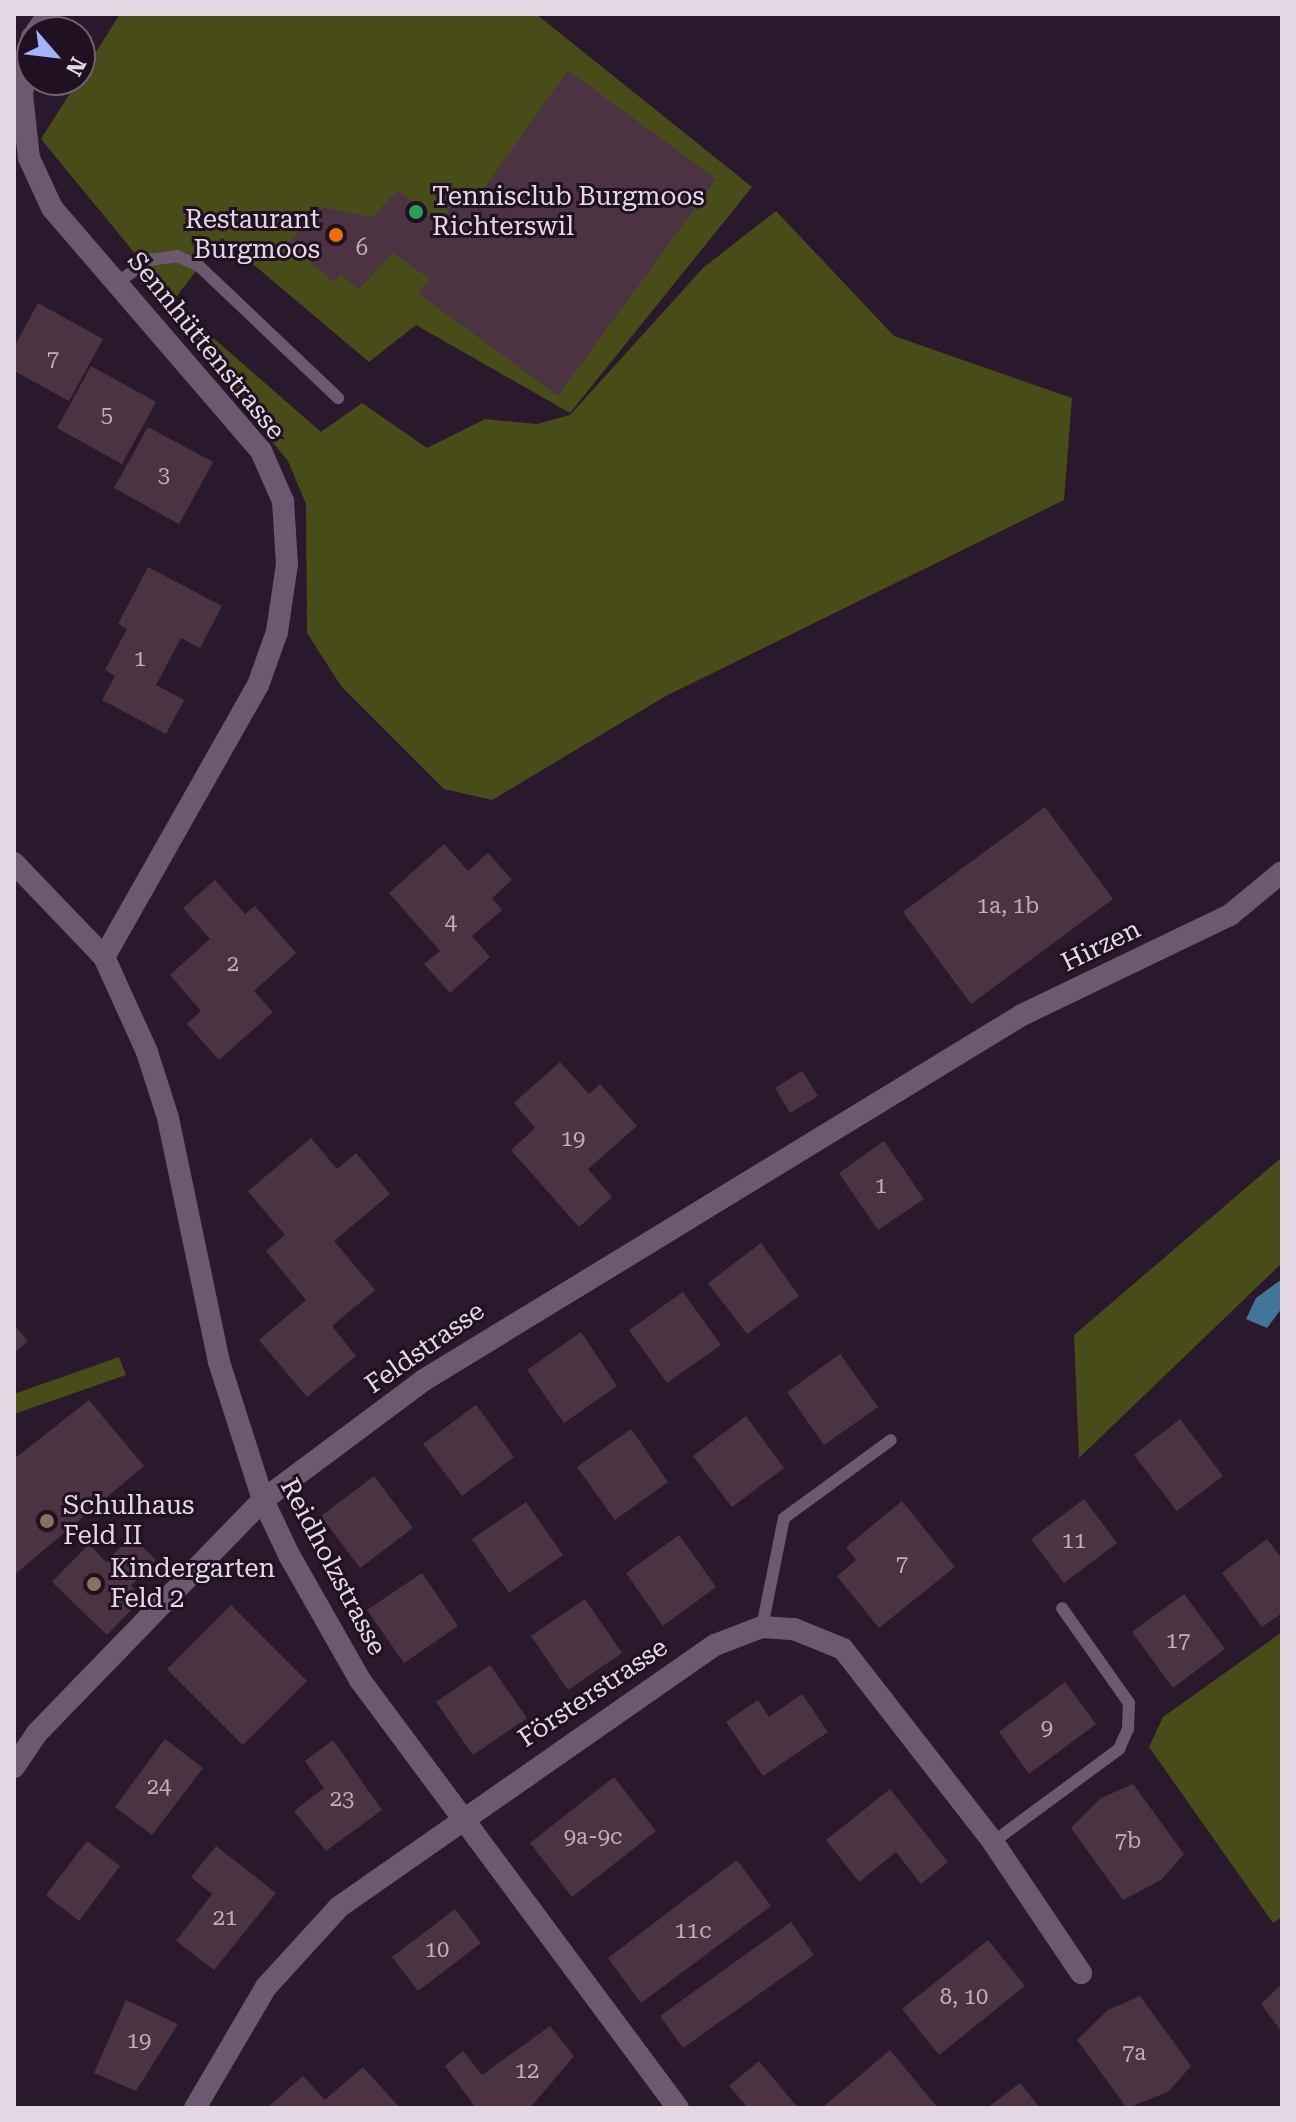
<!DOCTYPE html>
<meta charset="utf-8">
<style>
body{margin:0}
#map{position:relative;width:1296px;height:2122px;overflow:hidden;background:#2a192c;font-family:"Roboto Serif",serif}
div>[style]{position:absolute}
.green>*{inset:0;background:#484c18}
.water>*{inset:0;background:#417698}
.building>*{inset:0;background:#4c3342}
.service>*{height:12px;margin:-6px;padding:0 6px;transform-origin:6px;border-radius:6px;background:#6d596f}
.minor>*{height:22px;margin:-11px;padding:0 11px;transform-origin:11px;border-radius:11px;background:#6d596f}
.dots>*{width:22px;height:22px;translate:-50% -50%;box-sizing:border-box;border:4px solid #201022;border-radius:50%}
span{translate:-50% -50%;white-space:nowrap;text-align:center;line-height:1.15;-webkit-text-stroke:6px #201022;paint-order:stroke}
.number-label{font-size:22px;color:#beafbc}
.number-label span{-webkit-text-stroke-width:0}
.poi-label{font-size:26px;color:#e4d8e5}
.left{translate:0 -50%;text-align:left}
.right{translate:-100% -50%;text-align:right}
.street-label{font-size:26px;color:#e4d8e5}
.frame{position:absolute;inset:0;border:16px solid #e4d8e5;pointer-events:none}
.north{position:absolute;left:16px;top:16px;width:80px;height:80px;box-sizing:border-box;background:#201022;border:2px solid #6e6070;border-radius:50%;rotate:118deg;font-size:22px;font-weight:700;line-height:32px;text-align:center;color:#e4d8e5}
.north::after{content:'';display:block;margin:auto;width:28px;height:36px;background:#a4b2fc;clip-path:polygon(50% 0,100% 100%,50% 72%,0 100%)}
</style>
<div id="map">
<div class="green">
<i style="clip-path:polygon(120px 14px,536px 14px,752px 187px,570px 413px,416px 325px,369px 362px,222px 238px,172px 302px,321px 432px,362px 403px,427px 448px,485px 419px,537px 424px,570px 415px,703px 268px,776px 211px,894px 336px,1072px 398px,1064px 500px,666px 696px,492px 800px,444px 789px,341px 686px,307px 633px,306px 504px,288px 461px,155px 299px,152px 282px,160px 284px,41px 139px)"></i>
<i style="clip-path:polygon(1282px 1157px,1282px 1263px,1079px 1458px,1074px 1335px)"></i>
<i style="clip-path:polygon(119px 1357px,126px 1375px,14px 1414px,14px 1394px)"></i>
<i style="clip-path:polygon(1282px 1632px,1282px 1917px,1273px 1923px,1149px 1747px,1163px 1717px)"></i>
</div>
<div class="water">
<i style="clip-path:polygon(1282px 1279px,1282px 1308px,1267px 1328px,1246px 1319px,1256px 1298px)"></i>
</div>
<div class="building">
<i style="clip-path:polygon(568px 70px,716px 179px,558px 396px,419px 294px,430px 279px,393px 253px,358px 290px,341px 274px,333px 282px,289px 243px,317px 206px,372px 217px,398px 190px,439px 224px,464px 188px,477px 198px)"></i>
<i style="clip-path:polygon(38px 303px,103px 339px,69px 401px,14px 371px,14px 347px)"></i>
<i style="clip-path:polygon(91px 366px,156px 402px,122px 464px,57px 428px)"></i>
<i style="clip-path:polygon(148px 427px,213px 462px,179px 524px,114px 488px)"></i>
<i style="clip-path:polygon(148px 567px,222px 606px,200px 648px,181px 638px,156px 685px,184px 700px,166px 734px,102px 700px,115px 676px,105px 670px,127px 629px,118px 624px)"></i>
<i style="clip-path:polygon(1045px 807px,1113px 899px,971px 1004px,903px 912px)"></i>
<i style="clip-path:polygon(444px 844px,468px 871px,488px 853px,512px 880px,492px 898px,502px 910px,472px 936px,490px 957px,450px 993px,424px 964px,440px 951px,389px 893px)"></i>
<i style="clip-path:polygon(215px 880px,245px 914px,255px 906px,296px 953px,254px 991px,273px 1012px,219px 1060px,187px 1024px,201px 1011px,170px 975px,210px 939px,183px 908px)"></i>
<i style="clip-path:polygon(560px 1062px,589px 1094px,600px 1084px,637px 1126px,588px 1169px,612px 1197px,579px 1227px,511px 1150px,535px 1128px,514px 1103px)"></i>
<i style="clip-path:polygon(802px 1071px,818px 1096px,790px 1113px,775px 1088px)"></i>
<i style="clip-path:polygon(311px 1138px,337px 1169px,356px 1153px,390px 1194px,334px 1241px,375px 1290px,332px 1326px,356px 1356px,307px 1397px,259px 1340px,306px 1300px,266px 1251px,285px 1235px,248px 1191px)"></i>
<i style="clip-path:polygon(884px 1141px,924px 1199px,878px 1230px,839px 1173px)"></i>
<i style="clip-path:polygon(761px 1243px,799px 1296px,747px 1334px,708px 1283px)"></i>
<i style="clip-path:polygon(683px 1292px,721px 1345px,667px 1383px,629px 1330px)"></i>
<i style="clip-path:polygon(14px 1325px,28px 1341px,14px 1353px)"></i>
<i style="clip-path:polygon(581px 1332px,617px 1386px,564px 1423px,527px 1370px)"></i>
<i style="clip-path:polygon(840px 1354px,878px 1407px,824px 1445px,787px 1392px)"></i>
<i style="clip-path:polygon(89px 1400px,144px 1466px,14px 1575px,14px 1459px)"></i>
<i style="clip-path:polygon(476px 1405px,514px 1457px,462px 1496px,423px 1444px)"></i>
<i style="clip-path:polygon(746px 1416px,784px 1468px,732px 1507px,693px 1456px)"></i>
<i style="clip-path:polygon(1180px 1419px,1223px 1476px,1177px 1511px,1134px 1455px)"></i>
<i style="clip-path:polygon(631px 1429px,668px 1482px,615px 1520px,577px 1467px)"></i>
<i style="clip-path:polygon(374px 1476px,413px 1528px,360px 1568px,321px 1516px)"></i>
<i style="clip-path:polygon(1084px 1499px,1117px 1543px,1064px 1583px,1031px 1539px)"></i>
<i style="clip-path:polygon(902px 1501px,955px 1567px,879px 1628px,837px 1576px,856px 1560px,846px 1547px)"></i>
<i style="clip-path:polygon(526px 1502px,563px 1555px,509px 1593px,472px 1539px)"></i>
<i style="clip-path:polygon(679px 1535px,716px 1587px,663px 1626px,626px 1573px)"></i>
<i style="clip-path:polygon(131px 1536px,156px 1560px,131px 1586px,143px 1598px,107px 1635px,52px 1582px,89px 1544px,106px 1562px)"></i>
<i style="clip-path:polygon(1267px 1539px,1282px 1559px,1282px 1613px,1262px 1627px,1222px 1573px)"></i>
<i style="clip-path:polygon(422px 1573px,458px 1626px,404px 1663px,367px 1610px)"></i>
<i style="clip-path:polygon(1184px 1594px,1225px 1649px,1173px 1688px,1132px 1632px)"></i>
<i style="clip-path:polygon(585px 1599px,622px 1653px,568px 1690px,531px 1636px)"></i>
<i style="clip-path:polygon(231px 1605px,307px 1681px,243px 1745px,167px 1669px)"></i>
<i style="clip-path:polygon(490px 1665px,527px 1718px,473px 1755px,436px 1702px)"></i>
<i style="clip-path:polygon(1065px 1682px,1096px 1724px,1029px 1774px,999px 1732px)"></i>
<i style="clip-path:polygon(802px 1694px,828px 1732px,763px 1776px,726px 1722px,758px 1700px,769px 1717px)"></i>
<i style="clip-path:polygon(165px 1739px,203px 1768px,152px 1835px,115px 1807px)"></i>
<i style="clip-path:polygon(333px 1740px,382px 1810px,326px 1851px,294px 1811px,324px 1788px,305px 1761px)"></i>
<i style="clip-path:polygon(614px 1777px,656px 1831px,572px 1897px,530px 1843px)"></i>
<i style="clip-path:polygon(1133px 1784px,1184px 1854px,1161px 1880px,1123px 1900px,1071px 1828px,1101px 1798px)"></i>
<i style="clip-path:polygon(890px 1789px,948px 1862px,921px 1884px,896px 1852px,859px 1882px,826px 1840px)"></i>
<i style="clip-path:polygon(87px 1841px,120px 1866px,79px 1921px,46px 1895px)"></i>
<i style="clip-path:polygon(216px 1846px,276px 1893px,214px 1970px,176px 1941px,212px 1894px,191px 1877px)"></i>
<i style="clip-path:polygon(737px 1860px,771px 1906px,641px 2003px,608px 1958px)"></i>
<i style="clip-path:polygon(455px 1909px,481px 1943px,418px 1991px,392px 1957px)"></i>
<i style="clip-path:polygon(791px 1922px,814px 1955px,683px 2048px,660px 2016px)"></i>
<i style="clip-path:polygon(988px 1940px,1025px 1986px,939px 2055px,902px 2009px)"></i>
<i style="clip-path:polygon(1282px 1984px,1282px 2032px,1261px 2004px)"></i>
<i style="clip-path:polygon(1140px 1996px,1191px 2066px,1168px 2092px,1127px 2108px,1077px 2040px,1108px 2010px)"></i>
<i style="clip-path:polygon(126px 2000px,178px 2024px,136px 2091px,94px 2073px)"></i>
<i style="clip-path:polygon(550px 2026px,574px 2056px,530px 2108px,476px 2108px,445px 2066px,463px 2051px,482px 2075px)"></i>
<i style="clip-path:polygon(890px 2050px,938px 2108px,822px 2108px)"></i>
<i style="clip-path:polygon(759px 2061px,798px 2108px,748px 2108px,729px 2086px)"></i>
<i style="clip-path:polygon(363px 2067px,400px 2108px,267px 2108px,303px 2076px,325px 2100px)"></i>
<i style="clip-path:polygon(1020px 2083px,1040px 2108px,987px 2108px)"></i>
</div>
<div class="service">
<i style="left:118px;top:282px;width:39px;rotate:-35deg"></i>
<i style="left:150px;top:260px;width:27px;rotate:-8deg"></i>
<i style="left:177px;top:256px;width:24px;rotate:24deg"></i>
<i style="left:199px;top:266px;width:192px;rotate:43.5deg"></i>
<i style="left:762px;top:1627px;width:111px;rotate:-78.6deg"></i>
<i style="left:784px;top:1518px;width:132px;rotate:-36.1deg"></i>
<i style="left:993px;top:1842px;width:157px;rotate:-36.4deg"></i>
<i style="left:1119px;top:1749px;width:22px;rotate:-66deg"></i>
<i style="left:1128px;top:1729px;width:26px;rotate:-88deg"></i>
<i style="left:1129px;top:1703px;width:116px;rotate:-125.2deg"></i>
</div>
<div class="minor">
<i style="left:36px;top:32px;width:22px;rotate:-54deg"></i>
<i style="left:32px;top:37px;width:58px;rotate:100deg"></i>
<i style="left:22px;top:94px;width:64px;rotate:83.8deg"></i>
<i style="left:29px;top:158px;width:55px;rotate:65.3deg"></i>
<i style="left:52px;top:208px;width:321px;rotate:49.3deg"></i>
<i style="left:261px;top:451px;width:55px;rotate:66.3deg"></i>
<i style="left:283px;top:501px;width:63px;rotate:86.4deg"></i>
<i style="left:287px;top:564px;width:69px;rotate:98.4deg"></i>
<i style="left:277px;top:632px;width:56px;rotate:109.7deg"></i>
<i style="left:258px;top:685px;width:313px;rotate:119.5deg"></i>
<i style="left:14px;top:863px;width:130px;rotate:46.2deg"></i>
<i style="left:104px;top:957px;width:104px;rotate:65.6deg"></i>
<i style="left:147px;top:1052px;width:69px;rotate:72.3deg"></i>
<i style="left:168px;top:1118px;width:249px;rotate:78.2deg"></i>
<i style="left:219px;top:1362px;width:145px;rotate:72.3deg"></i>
<i style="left:263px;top:1500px;width:61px;rotate:64.7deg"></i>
<i style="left:289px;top:1555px;width:144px;rotate:60.4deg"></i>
<i style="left:360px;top:1680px;width:533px;rotate:53.39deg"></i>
<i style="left:14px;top:1767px;width:41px;rotate:-55.9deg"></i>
<i style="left:37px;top:1733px;width:325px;rotate:-45.9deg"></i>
<i style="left:263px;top:1500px;width:201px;rotate:-36.7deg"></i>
<i style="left:424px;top:1380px;width:701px;rotate:-31.4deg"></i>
<i style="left:1022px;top:1015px;width:231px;rotate:-25.7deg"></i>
<i style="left:1230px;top:915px;width:67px;rotate:-39.6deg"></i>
<i style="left:195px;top:2108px;width:140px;rotate:-59.6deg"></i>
<i style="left:266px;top:1987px;width:108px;rotate:-47.6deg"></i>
<i style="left:339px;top:1907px;width:458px;rotate:-34.9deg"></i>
<i style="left:715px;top:1645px;width:50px;rotate:-21deg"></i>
<i style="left:762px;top:1627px;width:32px;rotate:4deg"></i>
<i style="left:794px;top:1629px;width:53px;rotate:22.2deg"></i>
<i style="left:843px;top:1649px;width:244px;rotate:52.1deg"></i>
<i style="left:993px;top:1842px;width:158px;rotate:56.1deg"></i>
</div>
<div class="dots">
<i style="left:416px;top:212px;background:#2e9e5b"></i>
<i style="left:336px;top:235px;background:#e8710a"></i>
<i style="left:47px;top:1521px;background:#8d6e63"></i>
<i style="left:94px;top:1584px;background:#8d6e63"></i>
</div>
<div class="number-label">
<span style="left:362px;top:248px">6</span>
<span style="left:53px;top:359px">7</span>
<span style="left:107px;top:415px">5</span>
<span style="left:164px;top:475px">3</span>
<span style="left:140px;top:659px">1</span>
<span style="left:1008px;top:906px">1a, 1b</span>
<span style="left:451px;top:923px">4</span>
<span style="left:233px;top:964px">2</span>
<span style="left:573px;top:1139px">19</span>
<span style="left:881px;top:1186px">1</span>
<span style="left:1074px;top:1541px">11</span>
<span style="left:902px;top:1564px">7</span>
<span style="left:1178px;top:1641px">17</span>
<span style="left:1047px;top:1728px">9</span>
<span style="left:159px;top:1787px">24</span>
<span style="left:342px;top:1799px">23</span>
<span style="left:593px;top:1837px">9a-9c</span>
<span style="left:1128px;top:1841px">7b</span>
<span style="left:225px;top:1918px">21</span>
<span style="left:693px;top:1931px">11c</span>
<span style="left:437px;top:1950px">10</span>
<span style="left:964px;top:1997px">8, 10</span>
<span style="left:139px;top:2041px">19</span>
<span style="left:1134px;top:2053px">7a</span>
<span style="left:527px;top:2071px">12</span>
</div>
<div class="poi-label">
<span class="left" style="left:432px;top:212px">Tennisclub Burgmoos<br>Richterswil</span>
<span class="right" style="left:320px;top:235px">Restaurant<br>Burgmoos</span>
<span class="left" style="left:63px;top:1521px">Schulhaus<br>Feld II</span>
<span class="left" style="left:110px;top:1584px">Kindergarten<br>Feld 2</span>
</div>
<div class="street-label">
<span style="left:206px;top:346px;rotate:51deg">Sennhüttenstrasse</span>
<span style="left:1101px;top:946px;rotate:-26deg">Hirzen</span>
<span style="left:425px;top:1348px;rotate:-35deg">Feldstrasse</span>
<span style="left:333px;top:1567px;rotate:62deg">Reidholzstrasse</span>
<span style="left:593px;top:1693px;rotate:-34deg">Försterstrasse</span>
</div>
<div class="frame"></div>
<div class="north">N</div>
</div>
